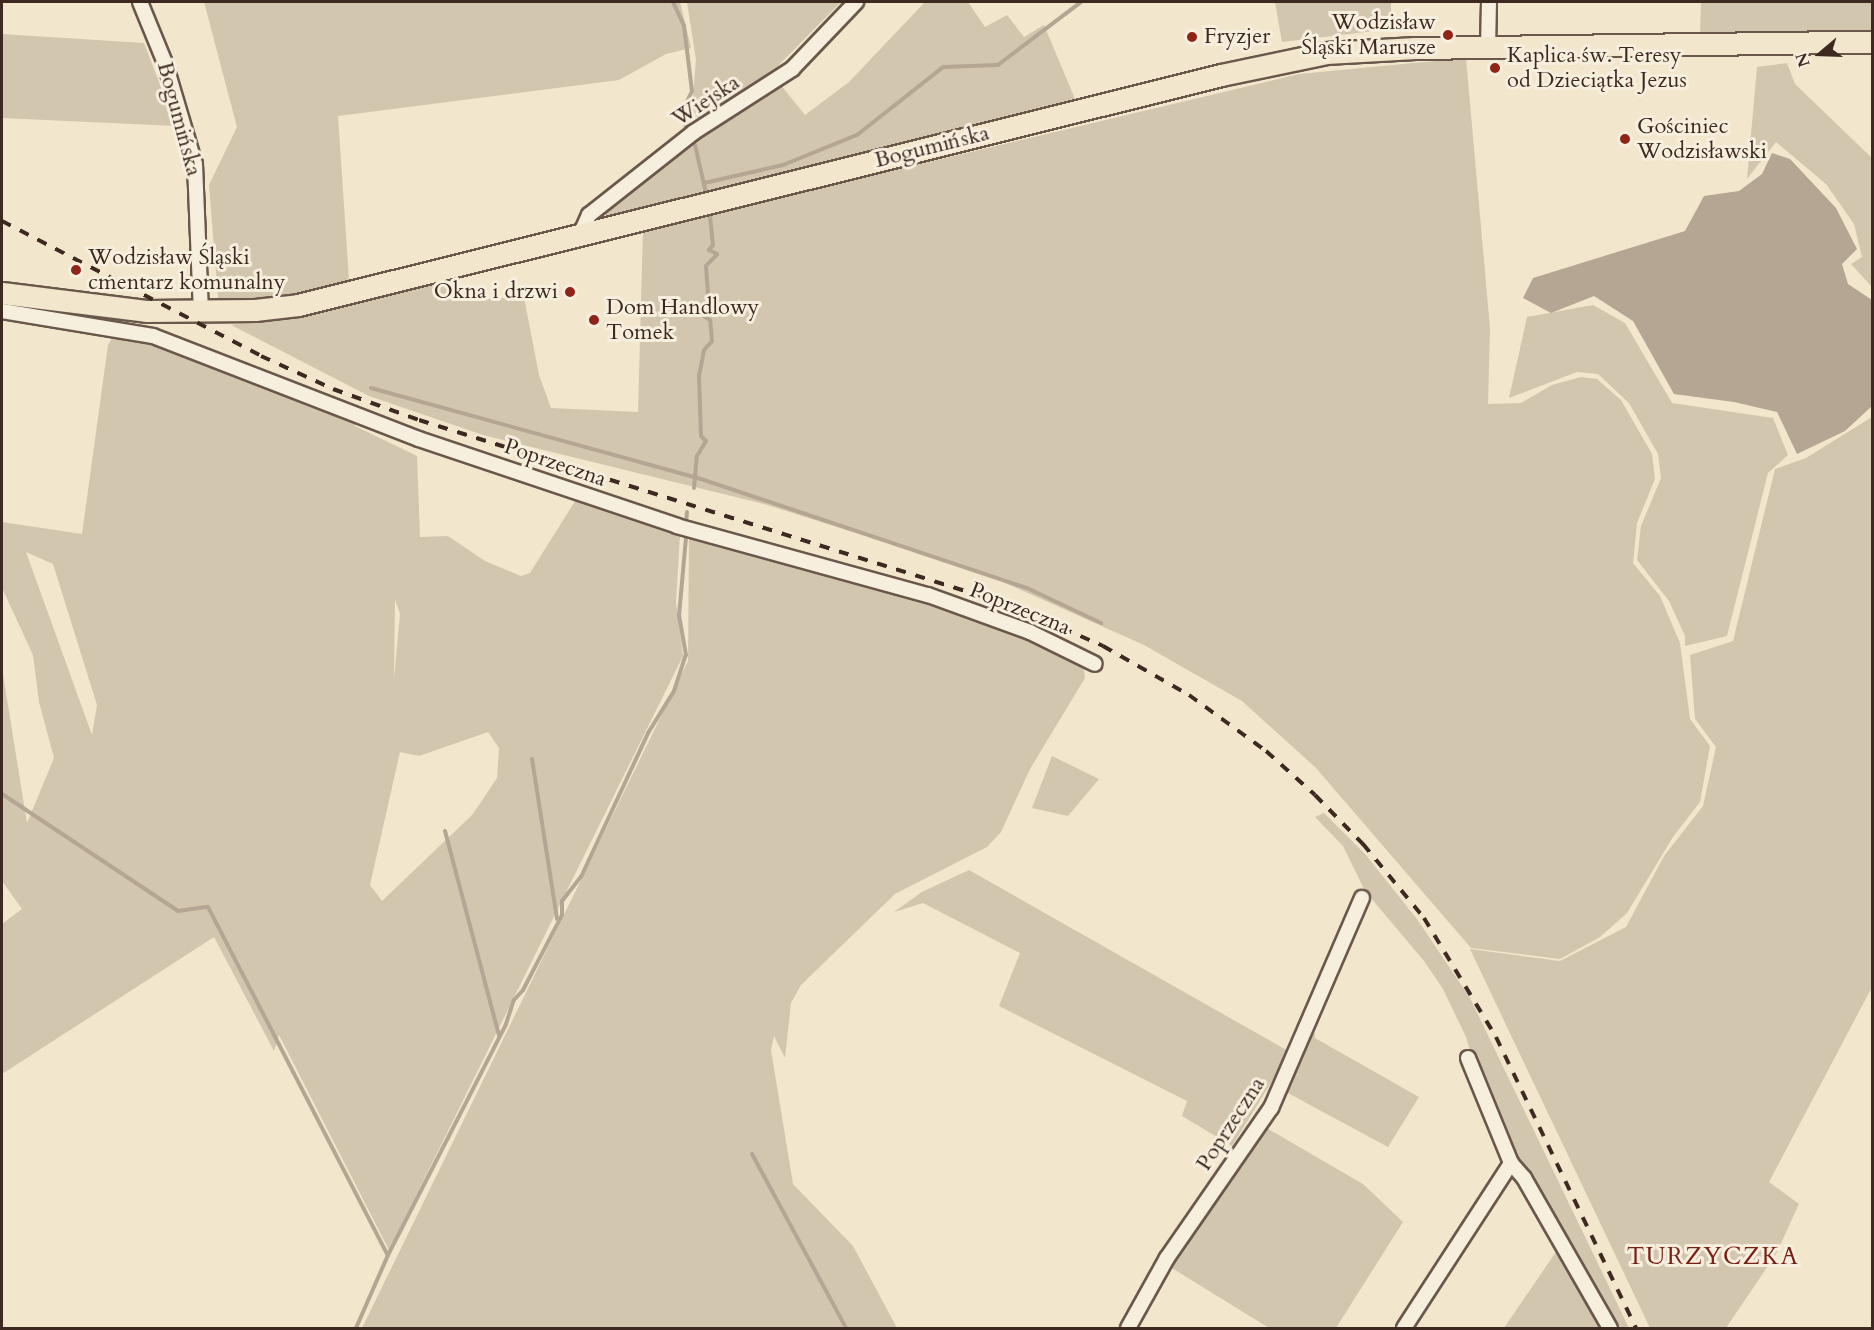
<!DOCTYPE html>
<meta charset="utf-8">
<style>
body{margin:0}
#map{position:relative;width:1874px;height:1330px;overflow:hidden;background:#f2e6cc;font-family:Cardo,serif}
div>[style]{position:absolute}
.green>*{inset:0;background:#d3c6af}
.water>*{inset:0;background:#b4a692}
.stream>*{height:4px;margin:-2px;padding:0 2px;transform-origin:2px;border-radius:2px;background:#b4a692}
.roads{filter:drop-shadow(2px 0 #6a584b) drop-shadow(-2px 0 #6a584b) drop-shadow(0 2px #6a584b) drop-shadow(0 -2px #6a584b)}
.minor>*{height:14px;margin:-7px;padding:0 7px;transform-origin:7px;border-radius:7px;background:#f7efde}
.primary>*{height:21px;margin:-10.5px;padding:0 10.5px;transform-origin:10.5px;border-radius:10.5px;background:#f2e6cc}
.rail>*{height:4px;margin-top:-2px;transform-origin:0;background:repeating-linear-gradient(90deg,#3d2920 0 10px,transparent 0 20px)}
.dots>*{width:16px;height:16px;translate:-50% -50%;box-sizing:border-box;border:3px solid #f7efde;border-radius:50%}
span{translate:-50% -50%;white-space:nowrap;text-align:center;line-height:1.15;-webkit-text-stroke:6px #f7efde;paint-order:stroke}
.poi-label{font-size:22px;color:#3d2920}
.right{translate:-100% -50%;text-align:right}
.left{translate:0 -50%;text-align:left}
.street-label{font-size:22px;color:#3d2920}
.neighbourhood-label{font-size:24px;color:#7a1f14;letter-spacing:1.5px}
.frame{position:absolute;inset:0;border:3px solid #3d2920;pointer-events:none}
.north{position:absolute;left:1790px;top:24px;width:60px;height:60px;-webkit-text-stroke:4px #f7efde;paint-order:stroke;rotate:251deg;font-size:16px;font-weight:700;line-height:24px;text-align:center;color:#3d2920}
.north::after{content:'';display:block;margin:auto;width:21px;height:27px;background:#3d2920;clip-path:polygon(50% 0,100% 100%,50% 72%,0 100%)}
</style>
<div id="map">
<div class="green">
<i style="clip-path:polygon(204px 2px,680px 2px,691px 48px,666px 54px,619px 80px,338px 116px,349px 280px,278px 299px,218px 298px,209px 185px,237px 127px)"></i>
<i style="clip-path:polygon(687px 2px,841px 2px,767px 77px,698px 119px,692px 108px,696px 60px)"></i>
<i style="clip-path:polygon(925px 2px,968px 2px,985px 27px,1007px 15px,1024px 37px,1044px 25px,1075px 99px,607px 218px,605px 211px,695px 136px,780px 84px,805px 115px,849px 82px)"></i>
<i style="clip-path:polygon(1275px 2px,1391px 2px,1391px 29px,1282px 42px)"></i>
<i style="clip-path:polygon(1701px 2px,1872px 2px,1872px 31px,1700px 35px)"></i>
<i style="clip-path:polygon(2px 34px,144px 43px,176px 126px,2px 118px)"></i>
<i style="clip-path:polygon(1466px 58px,1490px 328px,1488px 404px,1521px 403px,1552px 385px,1581px 377px,1597px 379px,1621px 400px,1652px 454px,1655px 479px,1637px 523px,1633px 563px,1660px 596px,1680px 643px,1690px 719px,1710px 746px,1700px 802px,1673px 837px,1627px 913px,1600px 937px,1560px 959px,1471px 948px,1316px 768px,1242px 701px,1144px 645px,983px 573px,764px 504px,483px 435px,369px 396px,231px 325px,343px 306px,455px 274px,458px 300px,524px 297px,539px 375px,551px 408px,638px 412px,643px 230px,1299px 74px)"></i>
<i style="clip-path:polygon(1787px 63px,1795px 84px,1872px 158px,1872px 287px,1851px 264px,1862px 257px,1854px 224px,1826px 184px,1776px 142px,1747px 179px,1757px 67px)"></i>
<i style="clip-path:polygon(1593px 305px,1625px 323px,1672px 403px,1773px 418px,1788px 455px,1768px 473px,1727px 636px,1685px 646px,1685px 636px,1669px 601px,1637px 560px,1641px 526px,1661px 478px,1658px 454px,1629px 403px,1598px 374px,1577px 372px,1509px 398px,1527px 317px)"></i>
<i style="clip-path:polygon(evenodd,116px 332px,242px 374px,354px 420px,355px 426px,417px 456px,420px 537px,448px 536px,485px 561px,521px 576px,530px 573px,577px 498px,680px 535px,676px 602px,683px 656px,389px 1250px,279px 1035px,274px 1051px,214px 937px,2px 1074px,2px 924px,22px 909px,2px 881px,2px 668px,27px 823px,54px 758px,39px 702px,33px 655px,2px 588px,2px 522px,82px 534px,108px 345px,116px 332px,26px 552px,53px 564px,97px 705px,92px 735px,26px 552px,116px 332px,395px 599px,400px 614px,394px 679px,395px 599px,116px 332px,488px 732px,499px 748px,497px 778px,473px 814px,382px 901px,370px 885px,400px 752px,419px 756px,488px 732px)"></i>
<i style="clip-path:polygon(1872px 417px,1872px 987px,1769px 1182px,1799px 1204px,1776px 1254px,1726px 1328px,1650px 1328px,1470px 949px,1560px 961px,1626px 927px,1664px 856px,1703px 806px,1716px 747px,1695px 719px,1690px 655px,1733px 641px,1775px 469px,1806px 458px)"></i>
<i style="clip-path:polygon(689px 537px,901px 593px,1012px 629px,1083px 663px,1085px 678px,1030px 769px,1001px 832px,987px 847px,895px 894px,801px 985px,791px 1003px,785px 1058px,774px 1036px,771px 1050px,793px 1184px,853px 1246px,897px 1328px,362px 1328px,688px 661px)"></i>
<i style="clip-path:polygon(1052px 756px,1099px 779px,1068px 816px,1032px 808px)"></i>
<i style="clip-path:polygon(1324px 813px,1365px 854px,1417px 919px,1470px 998px,1629px 1328px,1615px 1328px,1515px 1162px,1477px 1074px,1466px 1037px,1443px 989px,1424px 961px,1365px 891px,1343px 846px,1315px 817px)"></i>
<i style="clip-path:polygon(969px 870px,1290px 1052px,1232px 1146px,1182px 1116px,1187px 1101px,999px 1006px,1020px 953px,923px 903px,894px 912px,922px 892px)"></i>
<i style="clip-path:polygon(1314px 1023px,1315px 1038px,1419px 1097px,1388px 1147px,1286px 1092px)"></i>
<i style="clip-path:polygon(1265px 1127px,1363px 1184px,1403px 1222px,1336px 1328px,1269px 1328px,1167px 1265px)"></i>
<i style="clip-path:polygon(1560px 1246px,1603px 1328px,1504px 1328px)"></i>
</div>
<div class="water">
<i style="clip-path:polygon(1772px 153px,1790px 159px,1836px 208px,1857px 249px,1842px 264px,1848px 284px,1872px 300px,1872px 406px,1845px 431px,1797px 454px,1777px 412px,1734px 402px,1674px 394px,1633px 321px,1594px 296px,1551px 313px,1523px 298px,1533px 278px,1685px 231px,1704px 196px,1739px 191px,1762px 174px)"></i>
</div>
<div class="stream">
<i style="left:673px;top:2px;width:26px;rotate:65deg"></i>
<i style="left:684px;top:26px;width:65px;rotate:83deg"></i>
<i style="left:692px;top:91px;width:17px;rotate:115deg"></i>
<i style="left:685px;top:106px;width:24px;rotate:88deg"></i>
<i style="left:695px;top:145px;width:49px;rotate:77.1deg"></i>
<i style="left:704px;top:183px;width:81px;rotate:-12.8deg"></i>
<i style="left:783px;top:165px;width:80px;rotate:-22.1deg"></i>
<i style="left:857px;top:135px;width:110px;rotate:-38.3deg"></i>
<i style="left:943px;top:67px;width:55px;rotate:-2.1deg"></i>
<i style="left:998px;top:65px;width:104px;rotate:-37.2deg"></i>
<i style="left:371px;top:388px;width:336px;rotate:15.4deg"></i>
<i style="left:695px;top:477px;width:350px;rotate:18.5deg"></i>
<i style="left:1027px;top:588px;width:82px;rotate:25.3deg"></i>
<i style="left:694px;top:488px;width:32px;rotate:-85deg"></i>
<i style="left:697px;top:456px;width:17px;rotate:-59deg"></i>
<i style="left:706px;top:441px;width:7px;rotate:-135deg"></i>
<i style="left:701px;top:436px;width:60px;rotate:-91.9deg"></i>
<i style="left:699px;top:376px;width:26px;rotate:-79deg"></i>
<i style="left:704px;top:350px;width:12px;rotate:-48deg"></i>
<i style="left:712px;top:341px;width:21px;rotate:-95deg"></i>
<i style="left:710px;top:320px;width:6px;rotate:-149deg"></i>
<i style="left:705px;top:317px;width:10px;rotate:-66deg"></i>
<i style="left:709px;top:308px;width:42px;rotate:-94.1deg"></i>
<i style="left:706px;top:266px;width:16px;rotate:-47deg"></i>
<i style="left:717px;top:254px;width:9px;rotate:-153deg"></i>
<i style="left:709px;top:250px;width:6px;rotate:-51deg"></i>
<i style="left:713px;top:245px;width:30px;rotate:-96deg"></i>
<i style="left:686px;top:523px;width:11px;rotate:-85deg"></i>
<i style="left:532px;top:759px;width:162px;rotate:81.1deg"></i>
<i style="left:2px;top:794px;width:211px;rotate:33.6deg"></i>
<i style="left:178px;top:911px;width:30px;rotate:-8deg"></i>
<i style="left:208px;top:907px;width:392px;rotate:62.7deg"></i>
<i style="left:445px;top:831px;width:212px;rotate:75.2deg"></i>
<i style="left:752px;top:1154px;width:198px;rotate:61.6deg"></i>
<i style="left:356px;top:1328px;width:80px;rotate:-66.3deg"></i>
<i style="left:388px;top:1255px;width:259px;rotate:-62.9deg"></i>
<i style="left:506px;top:1024px;width:25px;rotate:-72deg"></i>
<i style="left:514px;top:1000px;width:13px;rotate:-48deg"></i>
<i style="left:523px;top:990px;width:85px;rotate:-62.5deg"></i>
<i style="left:562px;top:915px;width:14px;rotate:-90deg"></i>
<i style="left:562px;top:901px;width:31px;rotate:-52deg"></i>
<i style="left:581px;top:877px;width:159px;rotate:-65deg"></i>
<i style="left:648px;top:733px;width:49px;rotate:-58.2deg"></i>
<i style="left:674px;top:691px;width:38px;rotate:-72deg"></i>
<i style="left:686px;top:655px;width:40px;rotate:-100deg"></i>
<i style="left:679px;top:616px;width:79px;rotate:-84.9deg"></i>
</div>
<div class="roads">
<div class="minor">
<i style="left:140px;top:2px;width:66px;rotate:67.7deg"></i>
<i style="left:165px;top:63px;width:105px;rotate:73.5deg"></i>
<i style="left:195px;top:164px;width:147px;rotate:87.7deg"></i>
<i style="left:1488px;top:49px;width:47px;rotate:-88.8deg"></i>
<i style="left:580px;top:235px;width:22px;rotate:-66deg"></i>
<i style="left:589px;top:215px;width:134px;rotate:-38.3deg"></i>
<i style="left:694px;top:132px;width:117px;rotate:-32.7deg"></i>
<i style="left:792px;top:69px;width:93px;rotate:-46.3deg"></i>
<i style="left:2px;top:311px;width:153px;rotate:9.4deg"></i>
<i style="left:153px;top:336px;width:285px;rotate:21.2deg"></i>
<i style="left:419px;top:439px;width:272px;rotate:18.6deg"></i>
<i style="left:677px;top:526px;width:260px;rotate:15.4deg"></i>
<i style="left:928px;top:595px;width:109px;rotate:19.9deg"></i>
<i style="left:1030px;top:632px;width:72px;rotate:26.2deg"></i>
<i style="left:1468px;top:1058px;width:113px;rotate:67.7deg"></i>
<i style="left:1511px;top:1163px;width:20px;rotate:49deg"></i>
<i style="left:1524px;top:1178px;width:173px;rotate:60.2deg"></i>
<i style="left:1128px;top:1328px;width:80px;rotate:-60.9deg"></i>
<i style="left:1167px;top:1258px;width:183px;rotate:-55.3deg"></i>
<i style="left:1271px;top:1108px;width:229px;rotate:-66.6deg"></i>
<i style="left:1404px;top:1328px;width:197px;rotate:-57deg"></i>
</div>
<div class="primary">
<i style="left:2px;top:293px;width:145px;rotate:7.1deg"></i>
<i style="left:146px;top:311px;width:109px;rotate:-0.5deg"></i>
<i style="left:255px;top:310px;width:43px;rotate:-6.6deg"></i>
<i style="left:298px;top:305px;width:951px;rotate:-13.99deg"></i>
<i style="left:1221px;top:75px;width:107px;rotate:-11.8deg"></i>
<i style="left:1326px;top:53px;width:89px;rotate:-3.2deg"></i>
<i style="left:1415px;top:48px;width:457px;rotate:-0.8deg"></i>
</div>
</div>
<div class="rail">
<i style="left:2px;top:221px;width:292px;rotate:27.5deg"></i>
<i style="left:261px;top:356px;width:79px;rotate:24.6deg"></i>
<i style="left:333px;top:389px;width:91px;rotate:19.8deg"></i>
<i style="left:419px;top:420px;width:616px;rotate:17.38deg"></i>
<i style="left:1007px;top:604px;width:105px;rotate:23.6deg"></i>
<i style="left:1103px;top:646px;width:99px;rotate:29.7deg"></i>
<i style="left:1189px;top:695px;width:95px;rotate:36deg"></i>
<i style="left:1266px;top:751px;width:66px;rotate:41.9deg"></i>
<i style="left:1315px;top:795px;width:69px;rotate:45.6deg"></i>
<i style="left:1363px;top:844px;width:96px;rotate:50.5deg"></i>
<i style="left:1424px;top:918px;width:139px;rotate:58.8deg"></i>
<i style="left:1496px;top:1037px;width:323px;rotate:64.3deg"></i>
</div>
<div class="dots">
<i style="left:1448px;top:35px;background:#8f2418"></i>
<i style="left:1192px;top:37px;background:#8f2418"></i>
<i style="left:1495px;top:68px;background:#8f2418"></i>
<i style="left:1625px;top:139px;background:#8f2418"></i>
<i style="left:76px;top:270px;background:#8f2418"></i>
<i style="left:570px;top:292px;background:#8f2418"></i>
<i style="left:594px;top:320px;background:#8f2418"></i>
</div>
<div class="poi-label">
<span class="right" style="left:1436px;top:35px">Wodzisław<br>Śląski Marusze</span>
<span class="left" style="left:1204px;top:37px">Fryzjer</span>
<span class="left" style="left:1507px;top:68px">Kaplica św. Teresy<br>od Dzieciątka Jezus</span>
<span class="left" style="left:1637px;top:139px">Gościniec<br>Wodzisławski</span>
<span class="left" style="left:88px;top:270px">Wodzisław Śląski<br>cmentarz komunalny</span>
<span class="right" style="left:558px;top:292px">Okna i drzwi</span>
<span class="left" style="left:606px;top:320px">Dom Handlowy<br>Tomek</span>
</div>
<div class="street-label">
<span style="left:706px;top:101px;rotate:-33deg">Wiejska</span>
<span style="left:179px;top:119px;rotate:75deg">Bogumińska</span>
<span style="left:932px;top:147px;rotate:-14deg">Bogumińska</span>
<span style="left:555px;top:463px;rotate:19deg">Poprzeczna</span>
<span style="left:1020px;top:609px;rotate:22deg">Poprzeczna</span>
<span style="left:1231px;top:1124px;rotate:-57deg">Poprzeczna</span>
</div>
<div class="neighbourhood-label">
<span style="left:1713px;top:1257px">TURZYCZKA</span>
</div>
<div class="frame"></div>
<div class="north">N</div>
</div>
